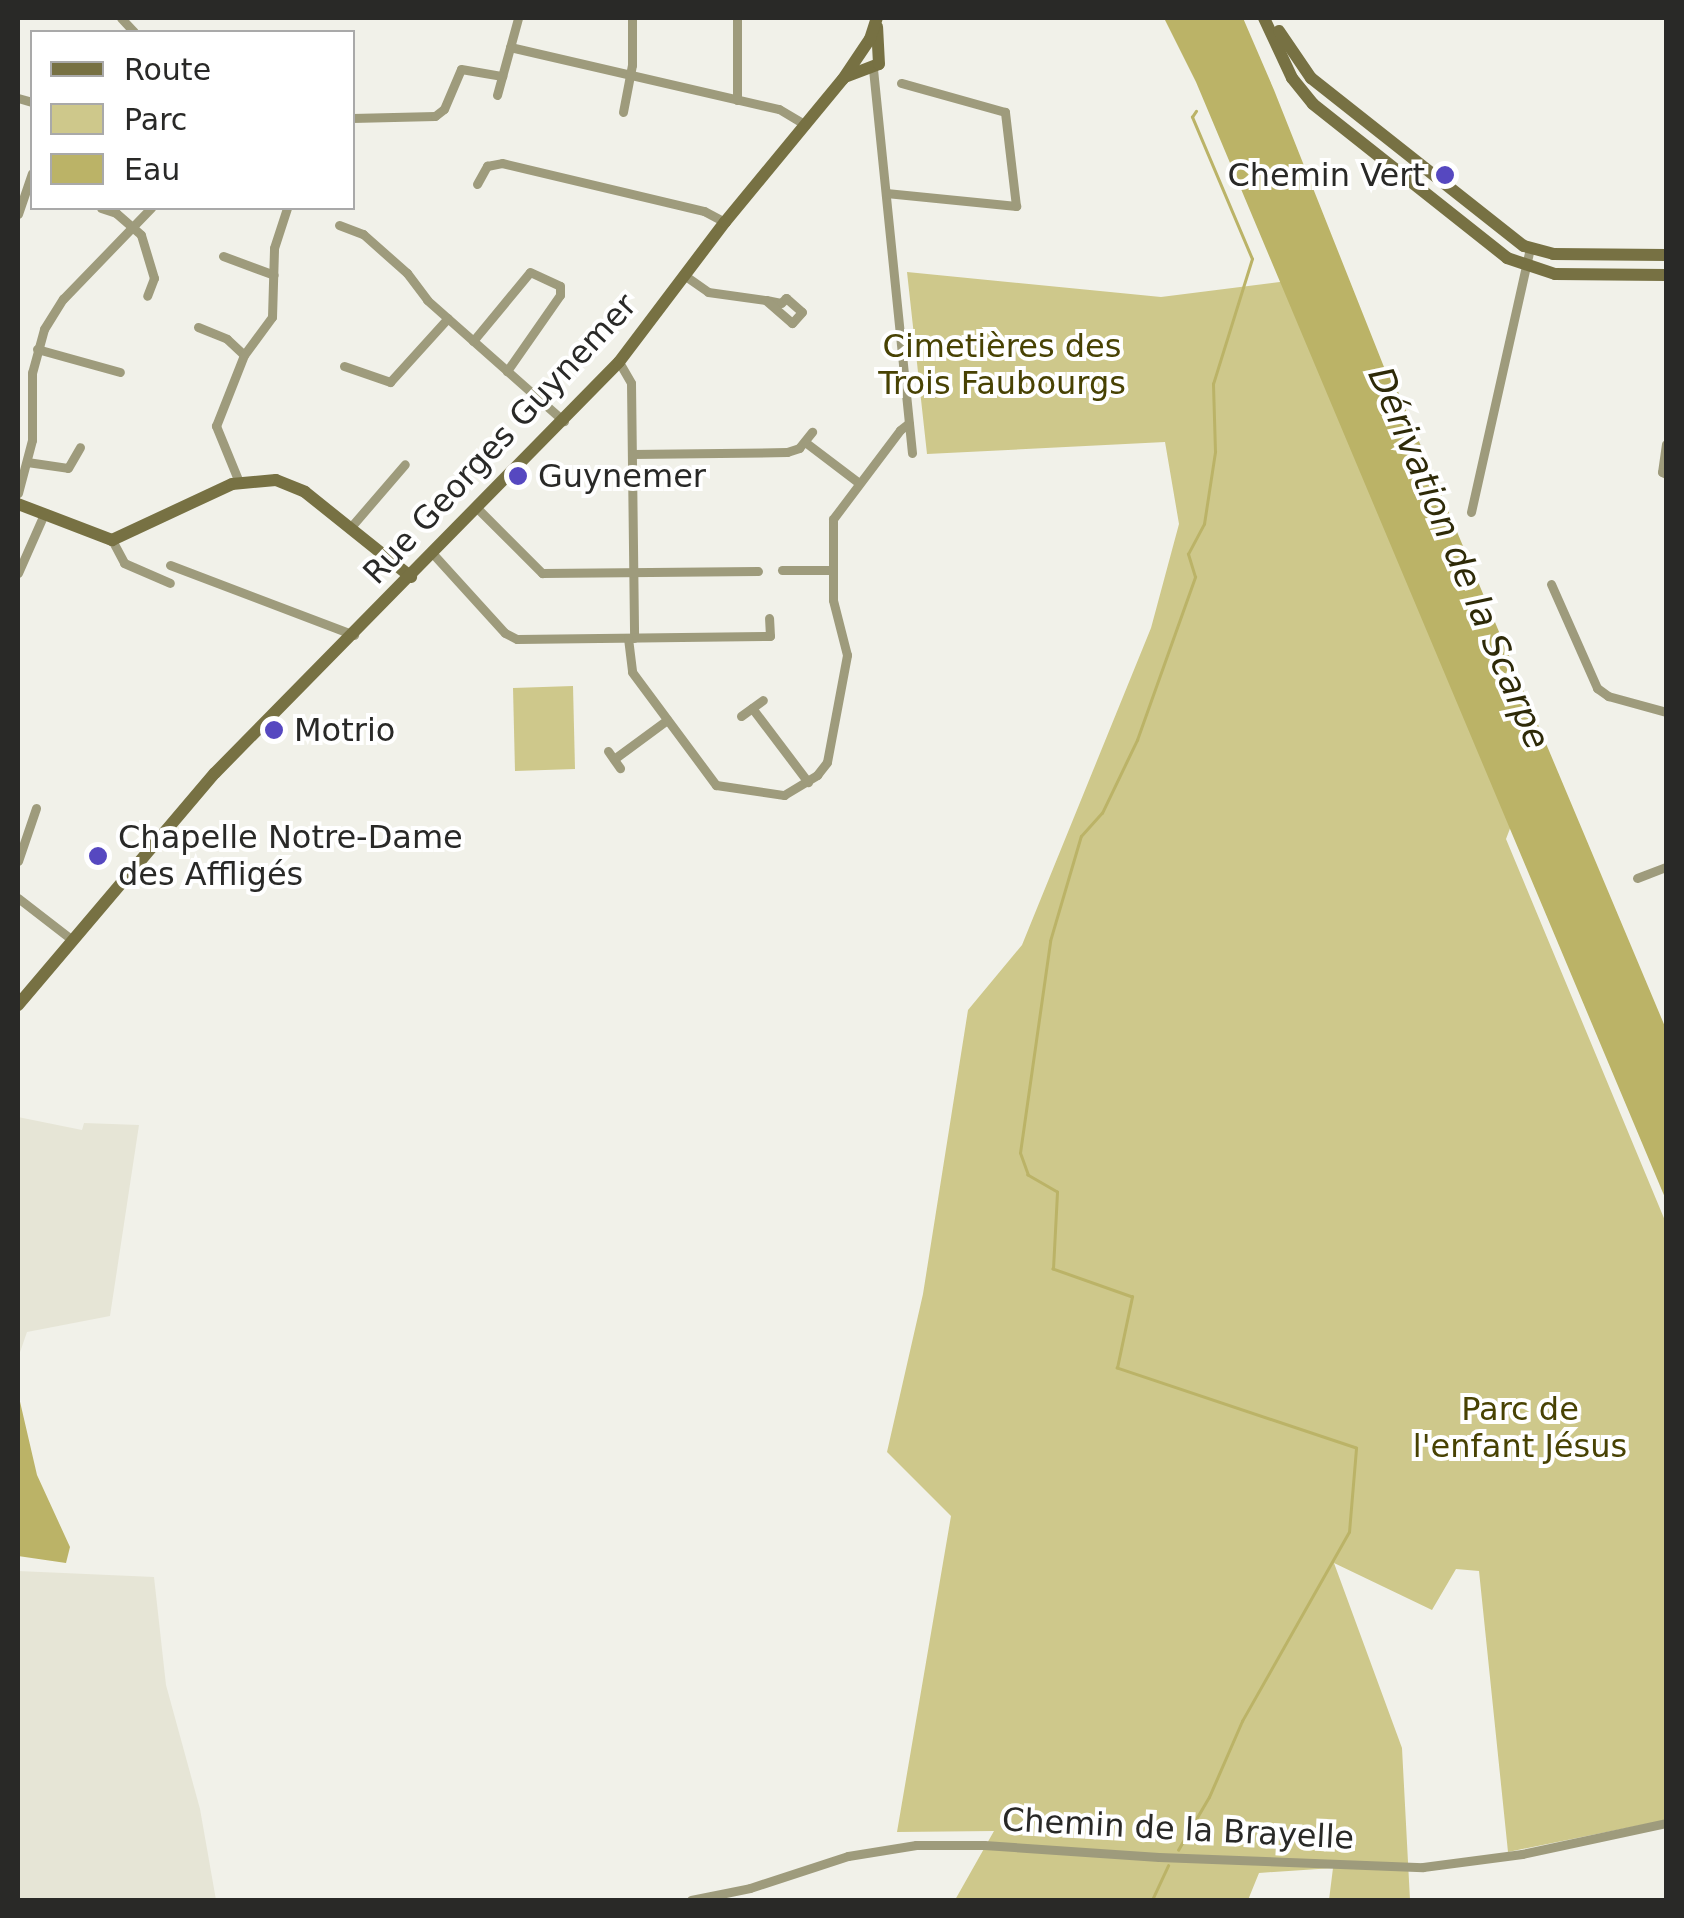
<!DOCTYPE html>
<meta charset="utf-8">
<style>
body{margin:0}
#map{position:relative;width:1684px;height:1918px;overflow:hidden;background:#f1f1e9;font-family:"DejaVu Sans",sans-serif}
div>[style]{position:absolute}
.built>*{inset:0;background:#e6e5d6}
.green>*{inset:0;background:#cec88b}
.water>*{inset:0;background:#bbb367}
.stream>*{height:2.5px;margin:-1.25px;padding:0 1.25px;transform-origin:1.25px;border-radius:1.25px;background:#bbb367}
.street>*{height:9px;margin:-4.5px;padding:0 4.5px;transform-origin:4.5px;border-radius:4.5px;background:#9e9b7c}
.secondary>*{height:12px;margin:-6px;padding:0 6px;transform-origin:6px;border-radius:6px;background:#777143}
.dots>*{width:28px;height:28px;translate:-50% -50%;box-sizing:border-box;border:5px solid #fff;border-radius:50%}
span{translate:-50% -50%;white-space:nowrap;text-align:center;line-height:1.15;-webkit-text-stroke:8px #fff;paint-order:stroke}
.poi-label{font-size:32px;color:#292927}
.right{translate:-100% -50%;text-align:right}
.left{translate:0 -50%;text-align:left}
.park-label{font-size:32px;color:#484203}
.street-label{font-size:32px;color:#292927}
.water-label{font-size:35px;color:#2e2a08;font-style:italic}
.frame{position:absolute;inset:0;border:20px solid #292927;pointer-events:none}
.legend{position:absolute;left:30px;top:30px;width:325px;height:180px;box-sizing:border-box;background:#fff;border:2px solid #a9a9a9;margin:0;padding:12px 18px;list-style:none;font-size:30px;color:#292927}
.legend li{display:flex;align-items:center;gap:20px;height:50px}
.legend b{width:50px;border:2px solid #a9a9a9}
</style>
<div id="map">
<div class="built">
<i style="clip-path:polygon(18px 1117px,82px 1130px,84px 1123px,139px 1125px,110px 1316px,27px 1332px,18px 1358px)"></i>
<i style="clip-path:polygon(18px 1571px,154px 1577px,166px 1685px,200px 1809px,216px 1900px,18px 1900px)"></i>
</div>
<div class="green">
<i style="clip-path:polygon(907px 272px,1161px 297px,1334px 275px,1536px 760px,1506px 839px,1666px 1223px,1666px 1820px,1508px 1852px,1479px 1571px,1456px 1569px,1432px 1610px,1334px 1563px,1402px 1748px,1410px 1900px,1329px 1900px,1333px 1868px,1259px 1873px,1248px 1900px,955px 1900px,994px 1831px,897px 1832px,951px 1516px,887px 1452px,923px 1294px,968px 1010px,1022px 945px,1151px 628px,1179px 524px,1165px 442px,927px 454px)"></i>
<i style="clip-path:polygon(573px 686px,575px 769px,515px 771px,513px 688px)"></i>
</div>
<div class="water">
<i style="clip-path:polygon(1164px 18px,1243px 18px,1274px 90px,1384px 367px,1389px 370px,1666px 1029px,1666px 1200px,1196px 82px)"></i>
<i style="clip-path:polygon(18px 1393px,37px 1475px,70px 1547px,66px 1563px,18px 1556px)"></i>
</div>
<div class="stream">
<i style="left:1178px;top:1850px;width:61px;rotate:-59.7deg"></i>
<i style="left:1209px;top:1797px;width:83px;rotate:-66.5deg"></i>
<i style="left:1242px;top:1721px;width:217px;rotate:-60.5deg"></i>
<i style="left:1349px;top:1532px;width:84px;rotate:-85.2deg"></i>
<i style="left:1356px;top:1448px;width:252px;rotate:-161.5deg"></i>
<i style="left:1117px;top:1368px;width:73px;rotate:-78.1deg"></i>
<i style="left:1132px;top:1297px;width:84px;rotate:-160.5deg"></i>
<i style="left:1053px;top:1269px;width:77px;rotate:-87deg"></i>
<i style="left:1057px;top:1192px;width:34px;rotate:-150deg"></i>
<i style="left:1028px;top:1175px;width:23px;rotate:-110deg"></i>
<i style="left:1020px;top:1153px;width:214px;rotate:-81.9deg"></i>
<i style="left:1050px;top:941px;width:109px;rotate:-73.6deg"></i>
<i style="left:1081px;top:836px;width:31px;rotate:-48deg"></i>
<i style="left:1102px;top:813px;width:81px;rotate:-64.4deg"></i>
<i style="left:1137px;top:740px;width:173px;rotate:-70.4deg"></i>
<i style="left:1195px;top:577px;width:24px;rotate:-107deg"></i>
<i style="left:1188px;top:554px;width:34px;rotate:-62deg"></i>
<i style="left:1204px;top:524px;width:73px;rotate:-81.3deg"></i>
<i style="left:1215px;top:452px;width:68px;rotate:-91.7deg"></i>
<i style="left:1213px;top:384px;width:131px;rotate:-72.7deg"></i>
<i style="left:1252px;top:259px;width:154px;rotate:-112.9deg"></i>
<i style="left:1192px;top:117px;width:7px;rotate:-56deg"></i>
<i style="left:1152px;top:1900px;width:38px;rotate:-65deg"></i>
</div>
<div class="street">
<i style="left:121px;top:18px;width:19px;rotate:47deg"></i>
<i style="left:510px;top:47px;width:276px;rotate:13deg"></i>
<i style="left:779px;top:109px;width:31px;rotate:31deg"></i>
<i style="left:873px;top:69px;width:386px;rotate:84.2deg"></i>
<i style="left:497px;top:95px;width:80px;rotate:-74.7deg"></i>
<i style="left:18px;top:98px;width:15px;rotate:16deg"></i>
<i style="left:737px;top:100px;width:82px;rotate:-90deg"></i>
<i style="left:623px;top:112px;width:48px;rotate:-79.2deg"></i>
<i style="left:632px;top:65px;width:47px;rotate:-90deg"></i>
<i style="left:352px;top:118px;width:83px;rotate:-1.4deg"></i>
<i style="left:435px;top:116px;width:11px;rotate:-38deg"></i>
<i style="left:444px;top:109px;width:43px;rotate:-67deg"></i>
<i style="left:461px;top:69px;width:42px;rotate:9.7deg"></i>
<i style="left:477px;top:184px;width:21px;rotate:-61deg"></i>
<i style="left:487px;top:166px;width:15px;rotate:-11deg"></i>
<i style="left:502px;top:163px;width:208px;rotate:13.4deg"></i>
<i style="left:704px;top:211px;width:24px;rotate:28deg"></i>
<i style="left:886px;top:193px;width:131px;rotate:5.7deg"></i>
<i style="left:1016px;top:206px;width:95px;rotate:-96.7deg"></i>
<i style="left:1005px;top:112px;width:108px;rotate:-164.4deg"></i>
<i style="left:101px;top:208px;width:16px;rotate:18deg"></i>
<i style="left:116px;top:213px;width:33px;rotate:41deg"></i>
<i style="left:141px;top:235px;width:45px;rotate:73.2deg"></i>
<i style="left:154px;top:278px;width:19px;rotate:111deg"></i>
<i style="left:18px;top:214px;width:43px;rotate:-71.1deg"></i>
<i style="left:339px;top:225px;width:26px;rotate:21deg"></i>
<i style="left:363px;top:234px;width:59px;rotate:41.6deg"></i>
<i style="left:407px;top:273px;width:34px;rotate:53deg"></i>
<i style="left:427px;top:300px;width:183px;rotate:41.5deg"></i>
<i style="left:223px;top:256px;width:54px;rotate:20.4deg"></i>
<i style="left:684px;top:275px;width:29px;rotate:35deg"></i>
<i style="left:708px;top:292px;width:59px;rotate:7.9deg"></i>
<i style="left:766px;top:300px;width:15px;rotate:11deg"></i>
<i style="left:781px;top:303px;width:7px;rotate:-45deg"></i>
<i style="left:786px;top:298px;width:21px;rotate:41deg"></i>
<i style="left:802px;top:312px;width:15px;rotate:132deg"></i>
<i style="left:792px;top:323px;width:35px;rotate:-139deg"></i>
<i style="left:198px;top:327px;width:31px;rotate:22deg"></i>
<i style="left:227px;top:339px;width:23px;rotate:43deg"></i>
<i style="left:473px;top:341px;width:89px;rotate:-50.4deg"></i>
<i style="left:530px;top:272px;width:33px;rotate:25deg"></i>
<i style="left:560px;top:286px;width:9px;rotate:90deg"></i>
<i style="left:560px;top:295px;width:93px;rotate:124.9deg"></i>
<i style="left:37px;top:349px;width:86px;rotate:15.5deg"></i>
<i style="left:619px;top:362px;width:24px;rotate:60deg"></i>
<i style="left:631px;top:383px;width:255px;rotate:89.3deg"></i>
<i style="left:344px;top:366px;width:49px;rotate:19.2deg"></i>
<i style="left:390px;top:382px;width:86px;rotate:-47.8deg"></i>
<i style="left:805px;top:442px;width:68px;rotate:37.2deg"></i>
<i style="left:1666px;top:444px;width:28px;rotate:98deg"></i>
<i style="left:1662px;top:472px;width:4px;rotate:27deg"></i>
<i style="left:632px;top:454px;width:155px;rotate:-0.7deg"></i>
<i style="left:787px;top:452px;width:13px;rotate:-18deg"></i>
<i style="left:799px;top:448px;width:21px;rotate:-51deg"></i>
<i style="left:27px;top:462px;width:41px;rotate:8.3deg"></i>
<i style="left:68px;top:468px;width:24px;rotate:-60deg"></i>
<i style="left:239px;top:482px;width:61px;rotate:-112.3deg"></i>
<i style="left:216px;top:426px;width:76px;rotate:-68.5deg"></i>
<i style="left:244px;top:355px;width:47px;rotate:-53.6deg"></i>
<i style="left:272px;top:317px;width:69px;rotate:-88.3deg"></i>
<i style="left:274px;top:248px;width:42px;rotate:-72deg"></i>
<i style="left:18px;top:493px;width:55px;rotate:-75.2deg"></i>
<i style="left:32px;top:440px;width:67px;rotate:-90deg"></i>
<i style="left:32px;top:373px;width:46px;rotate:-74.7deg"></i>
<i style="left:44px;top:329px;width:36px;rotate:-58deg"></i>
<i style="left:63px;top:299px;width:127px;rotate:-46deg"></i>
<i style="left:478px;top:509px;width:91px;rotate:45deg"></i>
<i style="left:542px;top:573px;width:216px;rotate:-0.5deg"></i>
<i style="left:1471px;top:512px;width:270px;rotate:-77.4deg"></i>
<i style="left:350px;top:528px;width:84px;rotate:-49.3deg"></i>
<i style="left:112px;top:540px;width:26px;rotate:62deg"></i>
<i style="left:124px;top:563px;width:50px;rotate:23.5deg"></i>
<i style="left:434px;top:555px;width:105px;rotate:47.7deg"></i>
<i style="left:505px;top:633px;width:13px;rotate:27deg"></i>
<i style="left:517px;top:639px;width:253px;rotate:-0.7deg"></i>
<i style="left:770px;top:636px;width:18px;rotate:-93deg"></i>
<i style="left:170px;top:565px;width:197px;rotate:20.8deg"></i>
<i style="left:782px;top:570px;width:50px"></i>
<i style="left:18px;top:573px;width:64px;rotate:-66.2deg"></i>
<i style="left:1551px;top:584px;width:114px;rotate:66.1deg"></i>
<i style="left:1597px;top:688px;width:14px;rotate:36deg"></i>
<i style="left:1608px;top:696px;width:60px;rotate:15.4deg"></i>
<i style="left:628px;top:638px;width:34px;rotate:83deg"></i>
<i style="left:632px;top:672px;width:141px;rotate:53.4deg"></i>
<i style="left:716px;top:785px;width:69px;rotate:8.4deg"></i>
<i style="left:784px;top:795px;width:39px;rotate:-31deg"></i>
<i style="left:817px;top:775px;width:16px;rotate:-52deg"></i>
<i style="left:827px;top:762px;width:109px;rotate:-79.4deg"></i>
<i style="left:847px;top:655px;width:57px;rotate:-104.3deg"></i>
<i style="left:833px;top:600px;width:81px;rotate:-90deg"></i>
<i style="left:833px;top:519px;width:111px;rotate:-53deg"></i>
<i style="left:900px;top:430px;width:11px;rotate:-38deg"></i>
<i style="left:752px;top:708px;width:93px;rotate:52.9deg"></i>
<i style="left:741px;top:716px;width:27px;rotate:-36deg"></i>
<i style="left:608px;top:751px;width:21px;rotate:55deg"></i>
<i style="left:614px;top:759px;width:66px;rotate:-36.3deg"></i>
<i style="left:18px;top:861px;width:56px;rotate:-71.2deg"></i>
<i style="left:1637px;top:878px;width:31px;rotate:-21deg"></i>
<i style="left:18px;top:898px;width:67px;rotate:37.7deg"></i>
<i style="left:691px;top:1900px;width:60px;rotate:-11.5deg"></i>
<i style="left:750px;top:1888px;width:103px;rotate:-18.1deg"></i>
<i style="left:848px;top:1856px;width:69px;rotate:-9.2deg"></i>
<i style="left:916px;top:1845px;width:68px"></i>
<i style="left:984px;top:1845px;width:175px;rotate:3.9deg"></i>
<i style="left:1159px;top:1857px;width:264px;rotate:2.2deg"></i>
<i style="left:1423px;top:1867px;width:100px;rotate:-7.5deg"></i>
<i style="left:1522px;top:1854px;width:147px;rotate:-12.1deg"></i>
</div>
<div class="secondary">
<i style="left:1264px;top:18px;width:66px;rotate:65deg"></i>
<i style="left:1292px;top:78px;width:33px;rotate:51deg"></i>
<i style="left:1313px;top:104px;width:248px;rotate:38.4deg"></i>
<i style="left:1507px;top:258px;width:51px;rotate:18.4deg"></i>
<i style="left:1555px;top:274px;width:111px;rotate:0.5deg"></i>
<i style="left:1279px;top:31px;width:57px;rotate:55.8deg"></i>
<i style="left:1311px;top:78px;width:271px;rotate:38.3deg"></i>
<i style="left:1524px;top:246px;width:30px;rotate:15deg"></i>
<i style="left:1553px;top:254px;width:113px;rotate:0.5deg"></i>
<i style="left:845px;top:77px;width:36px;rotate:-21deg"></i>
<i style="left:879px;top:64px;width:37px;rotate:-93deg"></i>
<i style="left:18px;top:504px;width:101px;rotate:21deg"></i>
<i style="left:112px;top:540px;width:132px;rotate:-25deg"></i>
<i style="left:232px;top:484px;width:44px;rotate:-5.2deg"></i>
<i style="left:276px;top:480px;width:31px;rotate:22deg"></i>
<i style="left:305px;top:492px;width:136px;rotate:38.7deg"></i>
<i style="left:18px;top:1005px;width:304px;rotate:-49.7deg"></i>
<i style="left:215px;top:773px;width:576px;rotate:-45.49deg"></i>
<i style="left:619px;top:362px;width:176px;rotate:-52.9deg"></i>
<i style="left:725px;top:222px;width:185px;rotate:-50.5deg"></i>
<i style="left:843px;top:79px;width:48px;rotate:-56deg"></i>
<i style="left:870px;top:39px;width:22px;rotate:-72deg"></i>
</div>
<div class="dots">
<i style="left:1445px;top:175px;background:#5648c0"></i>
<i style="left:518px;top:476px;background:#5648c0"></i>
<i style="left:274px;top:730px;background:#5648c0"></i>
<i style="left:98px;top:856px;background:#5648c0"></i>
</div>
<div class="poi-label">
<span class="right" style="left:1425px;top:175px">Chemin Vert</span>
<span class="left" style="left:538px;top:476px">Guynemer</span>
<span class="left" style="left:294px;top:730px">Motrio</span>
<span class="left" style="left:118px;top:856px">Chapelle Notre-Dame<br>des Affligés</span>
</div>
<div class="park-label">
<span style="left:1002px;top:365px">Cimetières des<br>Trois Faubourgs</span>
<span style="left:1520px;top:1428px">Parc de<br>l'enfant Jésus</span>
</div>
<div class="street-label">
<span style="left:500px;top:439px;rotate:-47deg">Rue Georges Guynemer</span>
<span style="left:1178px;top:1829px;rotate:3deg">Chemin de la Brayelle</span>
</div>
<div class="water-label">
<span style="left:1459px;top:558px;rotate:67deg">Dérivation de la Scarpe</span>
</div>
<div class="frame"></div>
<ul class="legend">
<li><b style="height:12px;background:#777143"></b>Route</li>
<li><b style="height:28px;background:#cec88b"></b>Parc</li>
<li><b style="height:28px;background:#bbb367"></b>Eau</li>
</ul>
</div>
